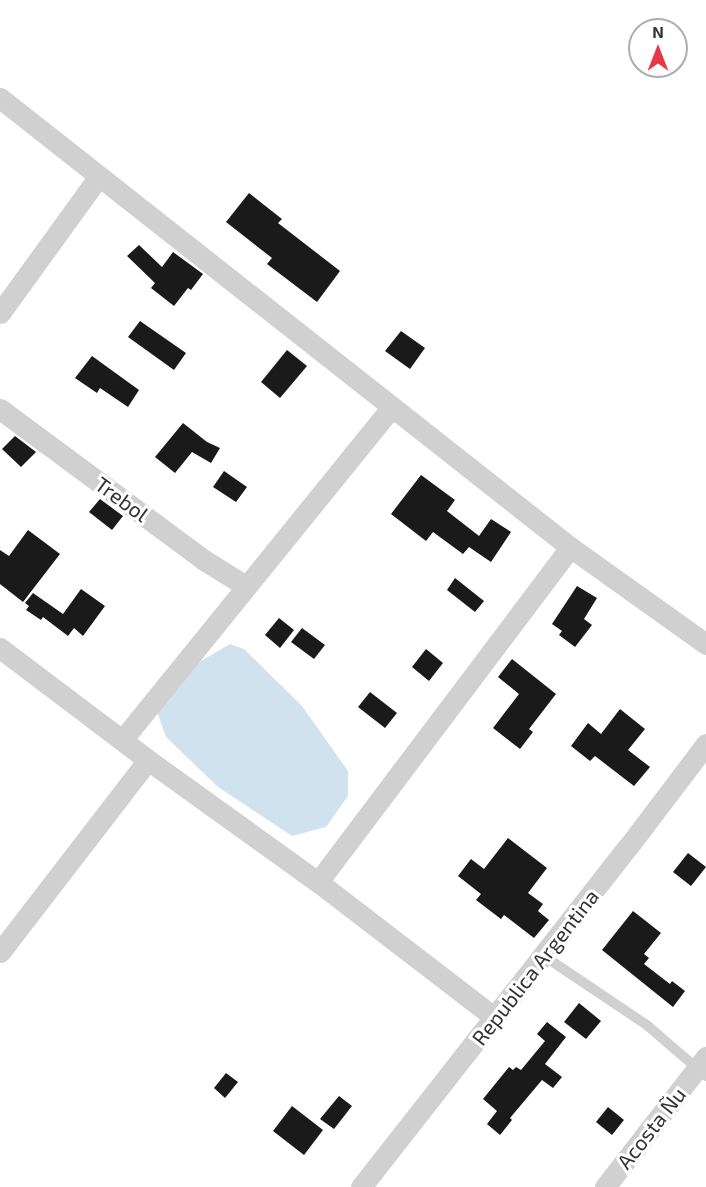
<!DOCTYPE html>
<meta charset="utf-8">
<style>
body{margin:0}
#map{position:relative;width:706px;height:1187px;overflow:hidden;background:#fff;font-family:"Exo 2",sans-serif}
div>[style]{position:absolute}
.water>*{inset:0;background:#cfe2ee}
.building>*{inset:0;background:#1a1a1a}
.lane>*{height:10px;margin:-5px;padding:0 5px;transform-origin:5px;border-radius:5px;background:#d0d0d0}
.street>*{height:21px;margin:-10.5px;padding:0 10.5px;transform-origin:10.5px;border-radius:10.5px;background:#d0d0d0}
span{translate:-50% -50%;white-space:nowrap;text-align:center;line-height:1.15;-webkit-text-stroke:6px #fff;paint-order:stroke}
.street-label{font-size:21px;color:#333}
.north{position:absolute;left:628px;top:18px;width:60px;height:60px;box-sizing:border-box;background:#fff;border:2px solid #adadad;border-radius:50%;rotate:0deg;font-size:16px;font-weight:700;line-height:24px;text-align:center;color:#333}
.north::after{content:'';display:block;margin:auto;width:21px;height:27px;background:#e63946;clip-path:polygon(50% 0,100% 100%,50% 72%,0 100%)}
</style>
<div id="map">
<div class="water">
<i style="clip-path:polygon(230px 644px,244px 649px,302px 706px,348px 771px,348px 796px,326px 827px,292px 836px,218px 787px,166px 737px,154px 703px,196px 664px)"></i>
</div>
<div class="building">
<i style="clip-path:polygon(249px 193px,282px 219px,278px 223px,340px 271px,317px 302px,267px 264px,272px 258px,226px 222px)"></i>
<i style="clip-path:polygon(139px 245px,162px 267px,173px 252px,203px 274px,191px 290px,188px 288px,174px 306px,151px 288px,155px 283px,127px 256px)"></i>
<i style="clip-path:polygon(140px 321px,186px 353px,174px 370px,128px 337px)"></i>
<i style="clip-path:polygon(401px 331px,425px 348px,410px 369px,385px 351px)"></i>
<i style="clip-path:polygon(287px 350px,307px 366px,280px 398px,261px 382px)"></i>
<i style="clip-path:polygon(92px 356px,139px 390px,128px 407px,100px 388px,97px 393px,75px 378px)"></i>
<i style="clip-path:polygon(183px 423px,207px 442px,220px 448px,211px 463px,192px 452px,175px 473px,155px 457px)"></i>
<i style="clip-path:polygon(15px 436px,36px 452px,21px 467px,2px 449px)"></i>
<i style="clip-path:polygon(224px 471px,247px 487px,236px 502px,213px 487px)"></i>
<i style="clip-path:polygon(421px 475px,455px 500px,447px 511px,479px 536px,491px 519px,511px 532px,491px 562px,469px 547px,463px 554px,433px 532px,426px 541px,391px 514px)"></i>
<i style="clip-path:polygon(100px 499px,123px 516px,112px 530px,89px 512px)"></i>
<i style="clip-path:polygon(28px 530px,60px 554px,23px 602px,0 584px,0 550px,9px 556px)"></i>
<i style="clip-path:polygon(455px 578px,484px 601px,475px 612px,447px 590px)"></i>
<i style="clip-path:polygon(577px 586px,597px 598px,584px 619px,592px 625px,575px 647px,559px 635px,562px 631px,552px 624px)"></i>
<i style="clip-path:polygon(81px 589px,105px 606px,83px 636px,74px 628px,68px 636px,43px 617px,41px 620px,26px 610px,29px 606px,25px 603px,33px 593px,63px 614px)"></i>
<i style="clip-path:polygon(279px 618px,294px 630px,280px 648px,265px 635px)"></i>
<i style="clip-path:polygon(302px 628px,325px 645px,314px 659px,291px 642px)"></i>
<i style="clip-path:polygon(426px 649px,443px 663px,429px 681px,412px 667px)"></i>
<i style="clip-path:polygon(512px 659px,556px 694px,529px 729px,533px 732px,520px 749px,493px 728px,519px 694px,498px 677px)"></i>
<i style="clip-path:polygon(370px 692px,397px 713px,385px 728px,358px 707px)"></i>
<i style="clip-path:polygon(620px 709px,645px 729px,628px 750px,650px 767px,634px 786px,595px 756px,590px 761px,571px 746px,588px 723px,601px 734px)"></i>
<i style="clip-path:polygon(508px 838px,547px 868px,528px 893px,543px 904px,538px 911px,549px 920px,534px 938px,504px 915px,501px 919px,476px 900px,481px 894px,458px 876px,471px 859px,484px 869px)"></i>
<i style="clip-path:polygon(688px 853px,706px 867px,691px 886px,673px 872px)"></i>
<i style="clip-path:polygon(633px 911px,661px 933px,644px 954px,649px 958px,644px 964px,670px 984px,672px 981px,685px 991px,673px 1007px,602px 950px)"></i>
<i style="clip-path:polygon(579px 1003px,601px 1021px,586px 1039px,564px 1022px)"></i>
<i style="clip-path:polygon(547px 1022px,566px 1037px,545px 1064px,562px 1077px,553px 1088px,542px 1080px,510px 1118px,512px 1120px,500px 1135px,487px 1124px,497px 1111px,483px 1099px,509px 1067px,513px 1070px,516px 1067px,521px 1070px,545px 1041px,537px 1034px)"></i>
<i style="clip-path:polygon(226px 1073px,238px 1082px,225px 1098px,214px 1088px)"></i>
<i style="clip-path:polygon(339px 1096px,352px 1106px,334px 1129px,320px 1119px)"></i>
<i style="clip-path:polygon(292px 1106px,323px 1130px,304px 1155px,273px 1131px)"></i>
<i style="clip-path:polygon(608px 1107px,624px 1120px,612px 1135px,596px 1122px)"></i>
</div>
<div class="lane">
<i style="left:544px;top:956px;width:125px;rotate:33.9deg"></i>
<i style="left:648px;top:1026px;width:77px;rotate:40.8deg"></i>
</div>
<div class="street">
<i style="left:0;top:98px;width:726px;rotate:38.23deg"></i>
<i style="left:570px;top:547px;width:167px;rotate:35.5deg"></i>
<i style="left:0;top:313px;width:169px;rotate:-54.1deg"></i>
<i style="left:0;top:409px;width:254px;rotate:36.5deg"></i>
<i style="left:204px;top:560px;width:49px;rotate:31.8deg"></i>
<i style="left:0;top:648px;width:186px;rotate:37.1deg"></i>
<i style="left:148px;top:760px;width:209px;rotate:35.7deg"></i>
<i style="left:318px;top:882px;width:223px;rotate:37.5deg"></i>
<i style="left:123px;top:739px;width:426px;rotate:-51deg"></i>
<i style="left:318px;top:882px;width:419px;rotate:-53deg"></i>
<i style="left:0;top:952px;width:242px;rotate:-52.4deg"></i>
<i style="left:361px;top:1187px;width:432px;rotate:-51.9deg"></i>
<i style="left:628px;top:847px;width:129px;rotate:-52.9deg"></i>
<i style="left:605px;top:1187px;width:165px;rotate:-52.2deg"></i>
</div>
<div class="street-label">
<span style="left:122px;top:499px;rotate:36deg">Trebol</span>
<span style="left:535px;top:967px;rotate:-52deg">Republica Argentina</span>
<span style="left:651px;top:1128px;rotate:-52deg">Acosta Ñu</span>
</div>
<div class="north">N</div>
</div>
